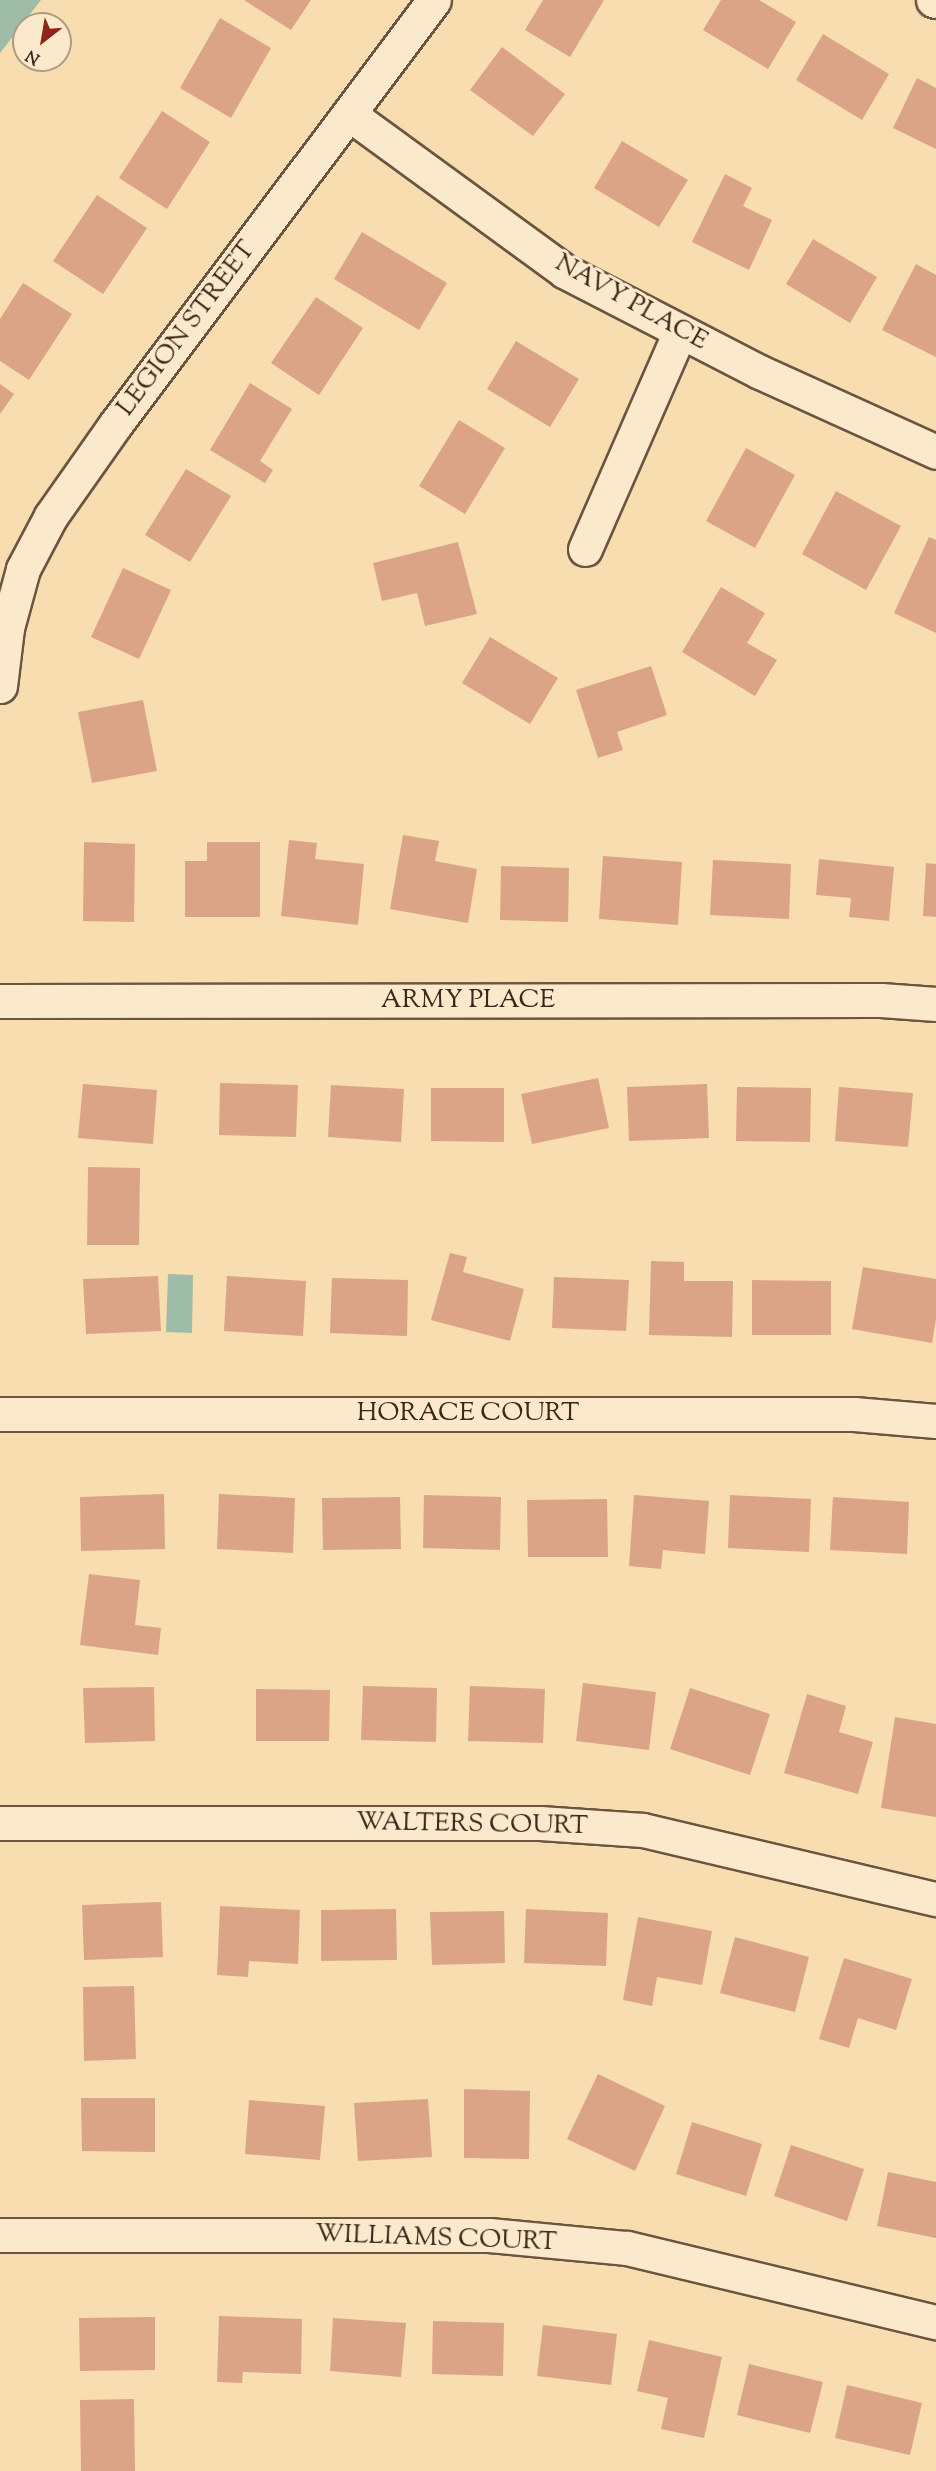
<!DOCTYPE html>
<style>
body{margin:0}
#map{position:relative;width:936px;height:2471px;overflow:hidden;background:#f7ddaf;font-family:"Sorts Mill Goudy",serif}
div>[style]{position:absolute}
.water>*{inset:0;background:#9ebca7}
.building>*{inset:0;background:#dca487}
.roads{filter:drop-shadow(2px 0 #6c5440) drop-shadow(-2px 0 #6c5440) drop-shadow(0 2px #6c5440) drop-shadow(0 -2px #6c5440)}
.minor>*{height:33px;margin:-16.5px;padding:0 16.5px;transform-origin:16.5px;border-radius:16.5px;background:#fae9cb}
span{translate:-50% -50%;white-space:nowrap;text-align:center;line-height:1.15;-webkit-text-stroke:6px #fae9cb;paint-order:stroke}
.street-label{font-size:26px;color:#3d261b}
.north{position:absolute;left:12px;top:12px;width:60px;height:60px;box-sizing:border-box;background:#fae9cb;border:2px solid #ae9b85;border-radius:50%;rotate:211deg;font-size:16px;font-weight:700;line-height:24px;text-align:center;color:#3d261b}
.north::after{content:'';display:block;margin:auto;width:21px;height:27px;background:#8f2418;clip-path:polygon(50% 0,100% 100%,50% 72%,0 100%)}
</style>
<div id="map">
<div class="water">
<i style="clip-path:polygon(0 0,41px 0,0 53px)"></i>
<i style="clip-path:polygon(168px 1274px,193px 1275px,192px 1333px,166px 1332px)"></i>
</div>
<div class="building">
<i style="clip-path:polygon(244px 0,311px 0,291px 30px)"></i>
<i style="clip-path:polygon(543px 0,604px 0,570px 57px,525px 30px)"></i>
<i style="clip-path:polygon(721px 0,759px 0,796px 22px,768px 69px,703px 30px)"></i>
<i style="clip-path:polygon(220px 18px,271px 48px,231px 118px,180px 88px)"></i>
<i style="clip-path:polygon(823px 34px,889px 74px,862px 120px,796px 80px)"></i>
<i style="clip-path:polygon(502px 47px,565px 94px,533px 136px,470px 90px)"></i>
<i style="clip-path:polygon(917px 78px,936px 88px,936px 149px,893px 128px)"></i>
<i style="clip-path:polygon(162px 111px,210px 142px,167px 209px,119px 178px)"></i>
<i style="clip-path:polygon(622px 141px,688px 180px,659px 227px,594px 188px)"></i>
<i style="clip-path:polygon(725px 174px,752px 188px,743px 206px,772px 220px,749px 270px,692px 242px)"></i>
<i style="clip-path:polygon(97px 195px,147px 228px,103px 294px,53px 261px)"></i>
<i style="clip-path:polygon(362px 232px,447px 283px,419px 330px,334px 279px)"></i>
<i style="clip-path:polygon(813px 239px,877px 277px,850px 323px,786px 284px)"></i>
<i style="clip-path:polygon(916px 264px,936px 275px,936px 357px,882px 330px)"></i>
<i style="clip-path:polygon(23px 283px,72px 314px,29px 380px,0 361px,0 319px)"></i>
<i style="clip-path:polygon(316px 297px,363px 328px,319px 395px,271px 363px)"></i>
<i style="clip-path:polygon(516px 341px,579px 379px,550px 427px,487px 389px)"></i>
<i style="clip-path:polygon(250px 383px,292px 409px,260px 461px,273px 470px,265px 483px,210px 450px)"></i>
<i style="clip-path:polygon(0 384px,14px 394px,0 414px)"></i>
<i style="clip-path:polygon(459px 420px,505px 448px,465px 514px,419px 486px)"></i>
<i style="clip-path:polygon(746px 448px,795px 475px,755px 548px,706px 521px)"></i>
<i style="clip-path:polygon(186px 469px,231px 496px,190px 562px,145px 535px)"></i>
<i style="clip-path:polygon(836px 491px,901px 526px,866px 590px,802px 554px)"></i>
<i style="clip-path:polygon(929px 537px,936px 540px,936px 633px,894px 613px)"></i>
<i style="clip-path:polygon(458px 542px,477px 614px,425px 626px,417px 593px,382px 601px,373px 563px)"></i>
<i style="clip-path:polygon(123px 568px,171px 590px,139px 659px,91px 637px)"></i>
<i style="clip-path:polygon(721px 587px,765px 613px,747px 643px,777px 660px,755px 696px,682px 652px)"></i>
<i style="clip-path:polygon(490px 637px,558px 678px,530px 724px,462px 683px)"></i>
<i style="clip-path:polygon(651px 666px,667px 715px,617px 732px,623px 750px,598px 758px,576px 690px)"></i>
<i style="clip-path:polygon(143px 700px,157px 771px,92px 783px,78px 712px)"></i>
<i style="clip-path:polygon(403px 835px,439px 841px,435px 861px,477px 869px,468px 923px,390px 909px)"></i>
<i style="clip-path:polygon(289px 840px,317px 843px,315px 859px,364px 864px,358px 925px,281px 916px)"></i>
<i style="clip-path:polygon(84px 842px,135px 844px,134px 922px,83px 921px)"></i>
<i style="clip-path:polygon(207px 842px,260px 842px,260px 917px,185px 917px,185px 861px,207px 861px)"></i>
<i style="clip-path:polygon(603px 856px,682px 862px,678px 925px,599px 919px)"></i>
<i style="clip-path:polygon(819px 859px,894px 867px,889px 921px,849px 917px,851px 898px,816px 895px)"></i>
<i style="clip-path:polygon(713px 860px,791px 864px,789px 919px,710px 915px)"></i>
<i style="clip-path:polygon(926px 863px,936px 864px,936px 917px,923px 916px)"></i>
<i style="clip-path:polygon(501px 866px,569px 868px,568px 922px,500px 920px)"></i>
<i style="clip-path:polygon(598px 1078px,609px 1128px,532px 1144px,521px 1094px)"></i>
<i style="clip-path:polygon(220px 1083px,298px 1085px,296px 1137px,219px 1135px)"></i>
<i style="clip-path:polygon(83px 1084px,157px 1090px,153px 1144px,78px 1138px)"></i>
<i style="clip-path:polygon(707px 1084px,709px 1138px,629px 1141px,627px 1087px)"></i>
<i style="clip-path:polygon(331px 1085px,404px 1089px,401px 1142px,328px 1137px)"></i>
<i style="clip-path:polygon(737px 1087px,811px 1088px,810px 1142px,736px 1141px)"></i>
<i style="clip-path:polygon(839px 1087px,913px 1093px,908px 1147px,835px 1141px)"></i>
<i style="clip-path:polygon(431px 1088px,504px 1088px,504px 1142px,431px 1141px)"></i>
<i style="clip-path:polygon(88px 1167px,140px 1168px,139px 1245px,87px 1245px)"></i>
<i style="clip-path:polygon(450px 1253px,467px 1257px,463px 1272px,524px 1289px,510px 1341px,431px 1320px)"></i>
<i style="clip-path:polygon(651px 1261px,684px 1262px,684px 1281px,733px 1281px,732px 1337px,649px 1335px)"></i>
<i style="clip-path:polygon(863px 1267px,936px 1279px,936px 1319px,932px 1343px,852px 1329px)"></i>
<i style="clip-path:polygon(158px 1276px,161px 1331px,86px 1334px,83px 1279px)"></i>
<i style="clip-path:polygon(227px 1276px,306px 1281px,303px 1336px,224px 1331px)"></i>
<i style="clip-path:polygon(554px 1277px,629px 1280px,626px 1331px,552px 1328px)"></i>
<i style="clip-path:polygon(332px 1278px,408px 1280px,407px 1336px,330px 1333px)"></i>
<i style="clip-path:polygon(752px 1280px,831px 1281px,831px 1335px,752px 1335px)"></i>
<i style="clip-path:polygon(164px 1494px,165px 1549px,81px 1551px,80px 1497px)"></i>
<i style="clip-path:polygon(219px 1494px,295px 1498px,293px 1553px,217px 1549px)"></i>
<i style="clip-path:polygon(424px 1495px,501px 1497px,500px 1550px,423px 1548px)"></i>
<i style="clip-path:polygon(634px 1495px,709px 1501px,705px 1554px,663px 1550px,661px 1569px,629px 1566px)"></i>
<i style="clip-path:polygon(730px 1495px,811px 1499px,809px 1552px,728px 1548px)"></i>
<i style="clip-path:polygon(400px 1497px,401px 1549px,323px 1550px,322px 1498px)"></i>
<i style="clip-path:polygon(833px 1497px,909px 1502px,907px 1554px,830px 1550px)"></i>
<i style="clip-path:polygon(607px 1499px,608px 1557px,528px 1557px,527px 1500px)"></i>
<i style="clip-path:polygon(89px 1574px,140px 1580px,135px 1625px,161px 1628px,158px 1655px,80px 1645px)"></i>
<i style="clip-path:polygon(583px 1683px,656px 1692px,649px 1750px,576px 1741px)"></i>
<i style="clip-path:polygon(363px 1686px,437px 1688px,436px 1742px,361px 1740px)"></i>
<i style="clip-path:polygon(470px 1686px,545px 1689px,543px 1743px,468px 1741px)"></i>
<i style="clip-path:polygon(154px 1687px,155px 1741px,85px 1743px,83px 1688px)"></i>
<i style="clip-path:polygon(690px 1688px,770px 1714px,750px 1775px,670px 1749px)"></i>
<i style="clip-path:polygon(256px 1689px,330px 1690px,329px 1741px,256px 1741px)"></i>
<i style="clip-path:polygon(807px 1694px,846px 1706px,839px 1732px,873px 1742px,858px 1794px,784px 1773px)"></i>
<i style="clip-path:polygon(895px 1717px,936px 1724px,936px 1817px,881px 1808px)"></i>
<i style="clip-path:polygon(161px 1902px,163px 1957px,84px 1960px,82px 1905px)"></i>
<i style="clip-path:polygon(220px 1906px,300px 1910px,298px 1964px,249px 1961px,248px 1977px,217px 1975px)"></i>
<i style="clip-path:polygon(396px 1909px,397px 1960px,321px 1961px,321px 1910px)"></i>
<i style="clip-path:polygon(526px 1909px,608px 1913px,606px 1966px,524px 1963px)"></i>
<i style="clip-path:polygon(504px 1911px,505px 1963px,432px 1965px,430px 1912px)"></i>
<i style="clip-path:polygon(638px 1917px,712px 1931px,702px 1985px,657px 1977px,652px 2006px,623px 2000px)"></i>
<i style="clip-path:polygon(735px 1937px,809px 1957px,795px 2012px,720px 1993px)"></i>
<i style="clip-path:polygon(844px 1958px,912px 1979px,896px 2030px,858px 2018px,849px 2048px,819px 2039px)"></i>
<i style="clip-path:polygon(134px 1986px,136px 2059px,84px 2061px,83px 1987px)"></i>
<i style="clip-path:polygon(598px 2074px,665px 2106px,635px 2171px,567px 2139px)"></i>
<i style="clip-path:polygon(464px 2089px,530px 2091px,529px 2159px,464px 2158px)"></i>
<i style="clip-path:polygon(81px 2098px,155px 2098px,155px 2152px,82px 2151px)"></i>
<i style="clip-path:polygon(428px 2099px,432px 2157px,358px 2161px,354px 2103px)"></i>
<i style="clip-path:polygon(249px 2100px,325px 2106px,320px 2160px,245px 2154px)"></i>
<i style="clip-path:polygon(692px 2122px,762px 2144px,746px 2196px,676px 2174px)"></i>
<i style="clip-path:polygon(791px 2145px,864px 2169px,847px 2221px,774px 2196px)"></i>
<i style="clip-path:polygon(888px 2172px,936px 2182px,936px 2238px,877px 2226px)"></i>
<i style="clip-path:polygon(219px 2316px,302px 2319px,301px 2374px,243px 2372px,242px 2383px,217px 2382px)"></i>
<i style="clip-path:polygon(155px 2317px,155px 2370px,80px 2371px,79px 2318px)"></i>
<i style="clip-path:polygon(333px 2318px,406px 2323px,401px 2377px,330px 2371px)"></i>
<i style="clip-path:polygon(433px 2321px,504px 2323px,503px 2376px,432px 2374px)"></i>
<i style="clip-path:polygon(543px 2325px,617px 2334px,611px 2385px,537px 2376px)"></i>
<i style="clip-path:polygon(649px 2340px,722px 2357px,704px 2438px,661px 2429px,668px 2398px,637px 2391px)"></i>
<i style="clip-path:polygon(749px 2364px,823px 2382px,810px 2433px,737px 2415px)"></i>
<i style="clip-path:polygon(847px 2385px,922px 2403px,910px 2455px,835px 2438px)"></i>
<i style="clip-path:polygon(134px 2399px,135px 2471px,81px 2471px,80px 2400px)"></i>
</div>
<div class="roads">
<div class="minor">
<i style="left:933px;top:0;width:3px;rotate:18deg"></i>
<i style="left:349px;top:114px;width:266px;rotate:36.1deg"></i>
<i style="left:564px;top:271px;width:220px;rotate:27.3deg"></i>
<i style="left:760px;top:372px;width:193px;rotate:24.4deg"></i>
<i style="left:585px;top:549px;width:237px;rotate:-66.4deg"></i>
<i style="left:0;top:686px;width:58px;rotate:-83.1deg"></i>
<i style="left:7px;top:628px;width:61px;rotate:-74.8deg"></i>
<i style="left:23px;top:569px;width:60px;rotate:-62.2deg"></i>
<i style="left:51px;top:516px;width:111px;rotate:-54.9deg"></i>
<i style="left:115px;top:425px;width:531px;rotate:-53.11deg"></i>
<i style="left:0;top:1001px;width:881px;rotate:-0.07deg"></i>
<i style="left:881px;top:1000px;width:55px;rotate:4.2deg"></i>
<i style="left:0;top:1414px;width:854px"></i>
<i style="left:854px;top:1414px;width:82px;rotate:4.9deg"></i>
<i style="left:0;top:1823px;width:540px"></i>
<i style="left:540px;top:1823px;width:103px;rotate:3.9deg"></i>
<i style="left:643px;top:1830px;width:301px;rotate:13.3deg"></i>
<i style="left:0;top:2235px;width:489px"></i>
<i style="left:489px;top:2235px;width:139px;rotate:5.4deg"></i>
<i style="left:627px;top:2248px;width:318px;rotate:13.5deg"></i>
</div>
</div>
<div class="street-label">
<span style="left:631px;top:303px;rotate:29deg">NAVY PLACE</span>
<span style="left:187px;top:329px;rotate:-53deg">LEGION STREET</span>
<span style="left:468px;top:1001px">ARMY PLACE</span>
<span style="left:468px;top:1414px">HORACE COURT</span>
<span style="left:472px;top:1825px;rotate:1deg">WALTERS COURT</span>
<span style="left:436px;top:2239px;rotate:2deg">WILLIAMS COURT</span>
</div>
<div class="north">N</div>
</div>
